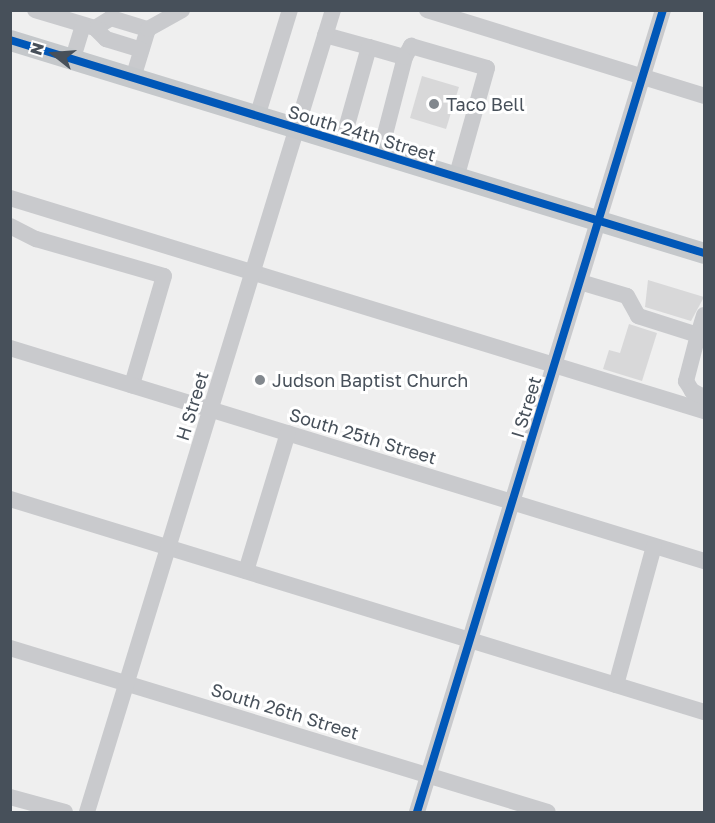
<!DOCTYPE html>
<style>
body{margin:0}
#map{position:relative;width:715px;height:823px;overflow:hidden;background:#efefef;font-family:"Golos Text",sans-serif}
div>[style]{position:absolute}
.building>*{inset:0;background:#d8d8d9}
.minor>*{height:16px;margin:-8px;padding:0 8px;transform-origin:8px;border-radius:8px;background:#c9cacd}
.major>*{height:21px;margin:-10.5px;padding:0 10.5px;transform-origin:10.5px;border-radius:10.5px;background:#c5c8cb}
.cycleway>*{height:8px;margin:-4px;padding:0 4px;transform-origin:4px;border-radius:4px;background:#0057b8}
.dots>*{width:16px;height:16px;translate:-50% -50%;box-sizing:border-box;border:3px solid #fff;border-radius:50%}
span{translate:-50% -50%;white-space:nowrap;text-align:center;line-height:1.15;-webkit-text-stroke:6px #fff;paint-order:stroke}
.poi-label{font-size:18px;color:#47505a}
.left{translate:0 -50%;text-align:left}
.street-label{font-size:18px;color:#47505a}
.frame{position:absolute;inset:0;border:12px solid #47505a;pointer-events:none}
.north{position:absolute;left:24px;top:24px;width:60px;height:60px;-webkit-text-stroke:4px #fff;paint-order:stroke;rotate:287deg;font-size:16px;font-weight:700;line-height:24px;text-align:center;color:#47505a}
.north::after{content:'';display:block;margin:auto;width:21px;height:27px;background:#47505a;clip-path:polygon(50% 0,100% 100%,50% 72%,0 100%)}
</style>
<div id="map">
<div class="building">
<i style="clip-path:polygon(422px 76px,459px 87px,446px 129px,410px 118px)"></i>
<i style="clip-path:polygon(648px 280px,704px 297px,691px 321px,645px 307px)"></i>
<i style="clip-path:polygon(629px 324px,657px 333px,642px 381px,603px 369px,609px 350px,620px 353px)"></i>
</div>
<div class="minor">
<i style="left:35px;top:10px;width:63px;rotate:16.7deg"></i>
<i style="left:95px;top:28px;width:19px;rotate:-32deg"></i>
<i style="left:111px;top:18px;width:39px;rotate:17deg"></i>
<i style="left:148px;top:29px;width:51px;rotate:107deg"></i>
<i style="left:427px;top:10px;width:290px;rotate:17.2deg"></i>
<i style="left:95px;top:28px;width:16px;rotate:45deg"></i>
<i style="left:106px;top:39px;width:37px;rotate:17deg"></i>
<i style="left:148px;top:29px;width:39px;rotate:-29deg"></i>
<i style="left:325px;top:35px;width:46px;rotate:15.3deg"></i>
<i style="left:369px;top:47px;width:100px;rotate:105.7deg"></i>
<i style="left:369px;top:47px;width:37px;rotate:16deg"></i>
<i style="left:405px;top:57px;width:100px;rotate:104.5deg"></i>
<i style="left:405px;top:57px;width:13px;rotate:-61deg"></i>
<i style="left:411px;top:46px;width:79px;rotate:16.1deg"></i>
<i style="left:487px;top:68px;width:114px;rotate:105.7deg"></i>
<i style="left:73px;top:58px;width:34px;rotate:-73deg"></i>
<i style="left:257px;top:117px;width:112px;rotate:-72.9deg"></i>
<i style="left:10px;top:198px;width:726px;rotate:17.06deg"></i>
<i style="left:10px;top:226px;width:29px;rotate:27deg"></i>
<i style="left:36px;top:239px;width:133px;rotate:16.1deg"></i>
<i style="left:164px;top:276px;width:114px;rotate:106.4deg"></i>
<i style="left:580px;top:282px;width:49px;rotate:16.6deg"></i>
<i style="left:627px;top:296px;width:23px;rotate:61deg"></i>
<i style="left:638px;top:316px;width:63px;rotate:17.6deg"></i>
<i style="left:698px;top:335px;width:21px;rotate:-73deg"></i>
<i style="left:698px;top:335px;width:48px;rotate:104.6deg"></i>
<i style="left:686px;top:381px;width:12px;rotate:59deg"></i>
<i style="left:692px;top:391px;width:13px;rotate:27deg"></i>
<i style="left:10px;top:348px;width:726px;rotate:17.06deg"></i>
<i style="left:10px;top:499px;width:726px;rotate:17.06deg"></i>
<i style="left:246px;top:571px;width:144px;rotate:-73.1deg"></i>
<i style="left:10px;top:648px;width:562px;rotate:16.95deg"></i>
<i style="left:616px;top:685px;width:144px;rotate:-74.7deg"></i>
<i style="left:10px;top:797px;width:57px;rotate:15.3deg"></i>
<i style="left:87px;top:812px;width:839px;rotate:-72.95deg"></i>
<i style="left:417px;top:812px;width:839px;rotate:-72.95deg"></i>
</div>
<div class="major">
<i style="left:10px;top:40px;width:726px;rotate:17.06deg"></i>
</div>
<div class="cycleway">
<i style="left:10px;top:40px;width:726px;rotate:17.06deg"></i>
<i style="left:417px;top:812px;width:839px;rotate:-72.95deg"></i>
</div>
<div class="dots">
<i style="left:434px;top:104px;background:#82888e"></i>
<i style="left:260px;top:380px;background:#82888e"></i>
</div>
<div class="poi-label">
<span class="left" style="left:446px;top:104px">Taco Bell</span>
<span class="left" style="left:272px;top:380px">Judson Baptist Church</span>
</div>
<div class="street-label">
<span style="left:362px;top:133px;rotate:17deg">South 24th Street</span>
<span style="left:192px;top:406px;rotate:-73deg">H Street</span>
<span style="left:526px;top:407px;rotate:-73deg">I Street</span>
<span style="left:363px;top:436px;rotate:17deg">South 25th Street</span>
<span style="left:285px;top:711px;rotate:17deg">South 26th Street</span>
</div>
<div class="frame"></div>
<div class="north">N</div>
</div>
